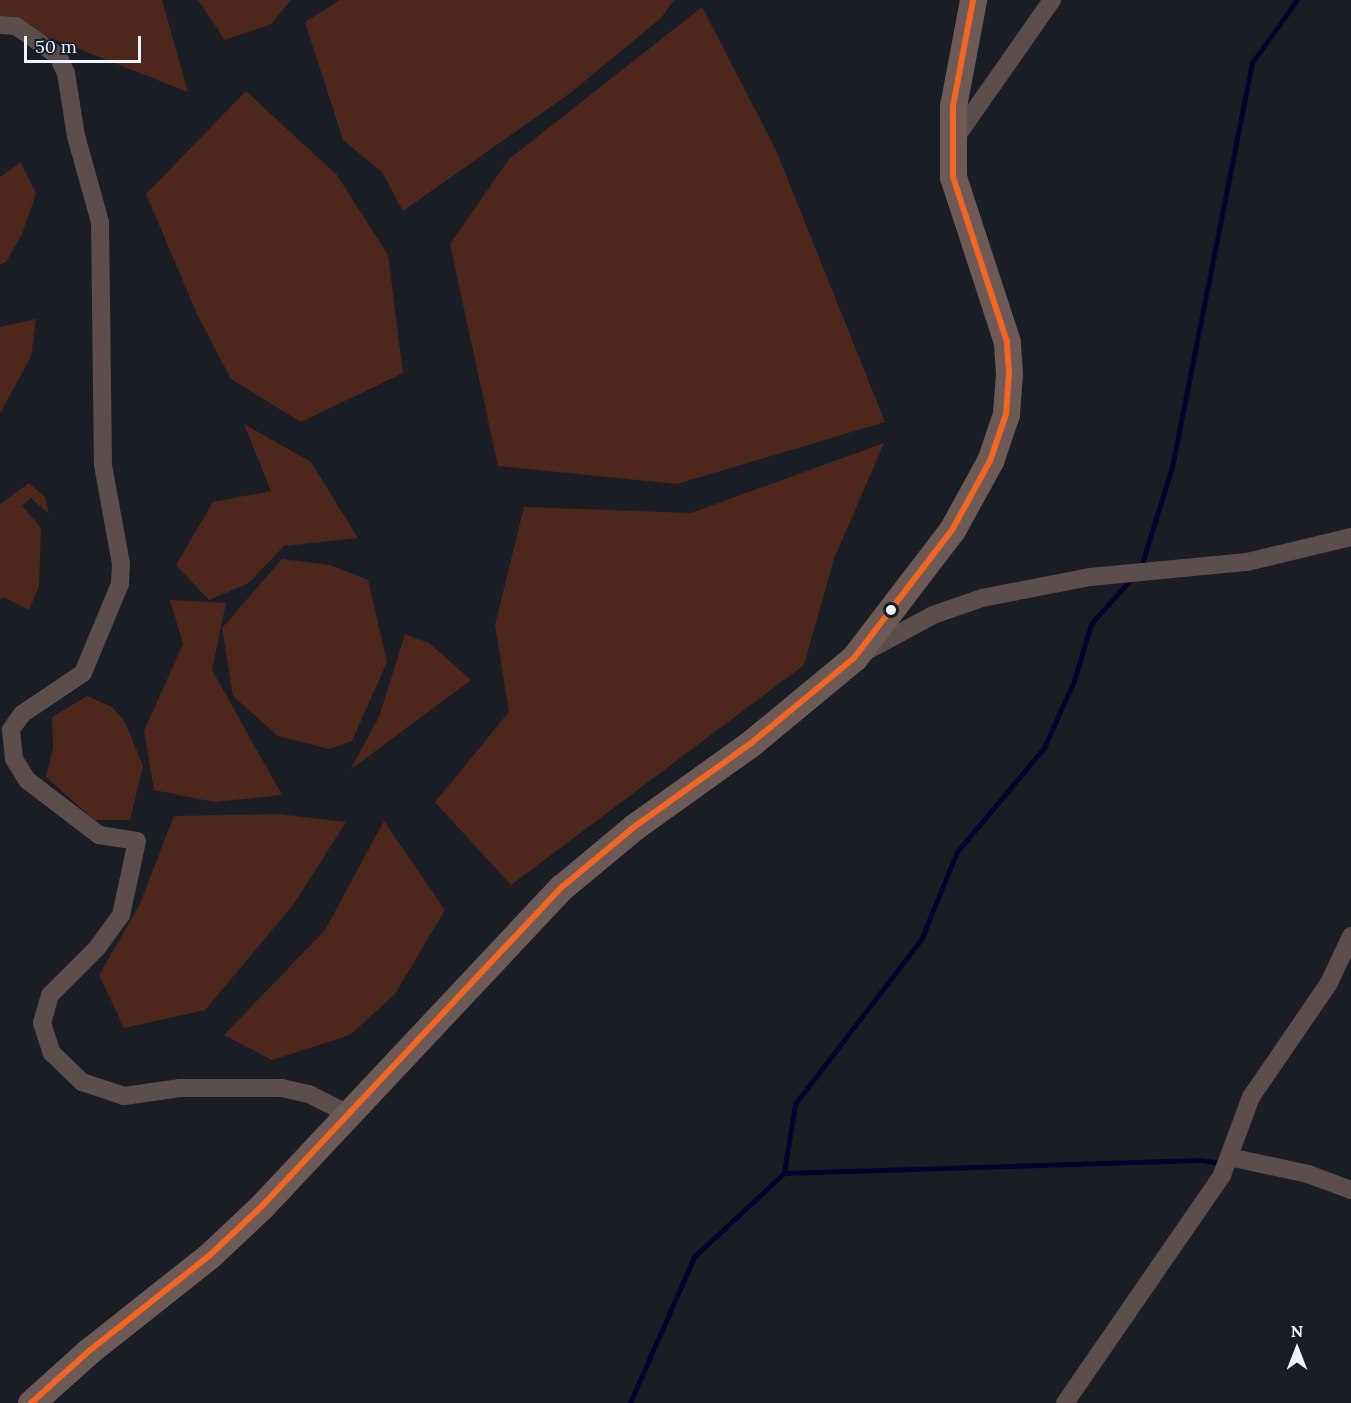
<!DOCTYPE html>
<style>
body{margin:0}
#map{position:relative;width:1351px;height:1403px;overflow:hidden;background:#1a1e24;font-family:Lora,serif}
div>[style]{position:absolute}
.green>*{inset:0;background:#4d261c}
.stream>*{height:4.5px;margin:-2.25px;padding:0 2.25px;transform-origin:2.25px;border-radius:2.25px;background:#02042b}
.street>*{height:18px;margin:-9px;padding:0 9px;transform-origin:9px;border-radius:9px;background:#5c4e4c}
.secondary>*{height:27px;margin:-13.5px;padding:0 13.5px;transform-origin:13.5px;border-radius:13.5px;background:#6c5a56}
.bus-1>*{height:6px;margin:-3px;padding:0 3px;transform-origin:3px;border-radius:3px;background:#f26522}
.dots>*{width:16px;height:16px;translate:-50% -50%;box-sizing:border-box;border:3px solid #151d29;border-radius:50%}
span{translate:-50% -50%;white-space:nowrap;text-align:center;line-height:1.15;-webkit-text-stroke:5px #151d29;paint-order:stroke}
.north{position:absolute;left:1267px;top:1319px;width:60px;height:60px;-webkit-text-stroke:4px #151d29;paint-order:stroke;rotate:0deg;font-size:16px;font-weight:700;line-height:24px;text-align:center;color:#eef4fd}
.north::after{content:'';display:block;margin:auto;width:21px;height:27px;background:#eef4fd;clip-path:polygon(50% 0,100% 100%,50% 72%,0 100%)}
.scale{position:absolute;left:24px;top:36px;width:117px;height:27px;box-sizing:border-box;border:3px solid #eef4fd;border-top:0;padding-left:8px;font-size:18px;line-height:21px;white-space:nowrap;color:#eef4fd;-webkit-text-stroke:4px #151d29;paint-order:stroke}
</style>
<div id="map">
<div class="green">
<i style="clip-path:polygon(0 0,162px 0,188px 92px,0 18px)"></i>
<i style="clip-path:polygon(198px 0,291px 0,271px 24px,225px 40px)"></i>
<i style="clip-path:polygon(340px 0,674px 0,661px 18px,569px 94px,403px 211px,382px 172px,343px 140px,305px 22px)"></i>
<i style="clip-path:polygon(702px 7px,776px 150px,885px 422px,677px 484px,498px 466px,450px 244px,509px 159px)"></i>
<i style="clip-path:polygon(246px 91px,337px 175px,388px 255px,403px 373px,301px 422px,231px 379px,197px 314px,146px 194px)"></i>
<i style="clip-path:polygon(21px 162px,36px 194px,22px 234px,6px 262px,0 264px,0 177px)"></i>
<i style="clip-path:polygon(36px 319px,31px 357px,0 413px,0 327px)"></i>
<i style="clip-path:polygon(244px 424px,311px 462px,358px 538px,284px 546px,249px 583px,209px 600px,176px 565px,213px 502px,271px 491px)"></i>
<i style="clip-path:polygon(884px 443px,834px 559px,804px 665px,511px 885px,435px 802px,509px 712px,495px 625px,524px 507px,691px 513px)"></i>
<i style="clip-path:polygon(29px 483px,45px 497px,49px 514px,31px 498px,22px 506px,41px 528px,39px 586px,29px 610px,3px 597px,0 600px,0 504px)"></i>
<i style="clip-path:polygon(282px 559px,330px 565px,368px 580px,387px 662px,352px 741px,329px 749px,278px 736px,233px 696px,222px 628px)"></i>
<i style="clip-path:polygon(170px 600px,226px 603px,212px 670px,282px 795px,214px 802px,154px 790px,144px 731px,183px 644px)"></i>
<i style="clip-path:polygon(405px 634px,429px 643px,471px 680px,350px 770px,379px 717px)"></i>
<i style="clip-path:polygon(87px 696px,112px 707px,125px 722px,143px 766px,130px 820px,94px 820px,46px 777px,53px 748px,52px 717px)"></i>
<i style="clip-path:polygon(278px 814px,346px 822px,293px 905px,205px 1010px,124px 1028px,99px 975px,139px 906px,174px 816px)"></i>
<i style="clip-path:polygon(384px 821px,445px 910px,395px 994px,350px 1035px,272px 1060px,224px 1035px,325px 930px)"></i>
</div>
<div class="stream">
<i style="left:1141px;top:567px;width:105px;rotate:-72.8deg"></i>
<i style="left:1172px;top:467px;width:412px;rotate:-78.8deg"></i>
<i style="left:1252px;top:63px;width:77px;rotate:-54.5deg"></i>
<i style="left:784px;top:1173px;width:70px;rotate:-80.9deg"></i>
<i style="left:795px;top:1104px;width:207px;rotate:-52.5deg"></i>
<i style="left:921px;top:940px;width:95px;rotate:-67.8deg"></i>
<i style="left:957px;top:852px;width:136px;rotate:-50.1deg"></i>
<i style="left:1044px;top:748px;width:73px;rotate:-65.9deg"></i>
<i style="left:1074px;top:681px;width:59px;rotate:-73.4deg"></i>
<i style="left:1091px;top:624px;width:62px;rotate:-48.3deg"></i>
<i style="left:630px;top:1403px;width:159px;rotate:-66.3deg"></i>
<i style="left:694px;top:1257px;width:123px;rotate:-43deg"></i>
<i style="left:784px;top:1173px;width:416px;rotate:-1.8deg"></i>
<i style="left:1200px;top:1160px;width:21px;rotate:8deg"></i>
</div>
<div class="street">
<i style="left:0;top:25px;width:16px;rotate:4deg"></i>
<i style="left:16px;top:26px;width:52px;rotate:35.5deg"></i>
<i style="left:58px;top:56px;width:19px;rotate:65deg"></i>
<i style="left:66px;top:73px;width:64px;rotate:81deg"></i>
<i style="left:76px;top:136px;width:89px;rotate:74.4deg"></i>
<i style="left:100px;top:222px;width:243px;rotate:89.3deg"></i>
<i style="left:103px;top:465px;width:101px;rotate:79.7deg"></i>
<i style="left:121px;top:564px;width:20px;rotate:93deg"></i>
<i style="left:120px;top:584px;width:96px;rotate:112.6deg"></i>
<i style="left:83px;top:673px;width:73px;rotate:146.1deg"></i>
<i style="left:22px;top:714px;width:19px;rotate:125deg"></i>
<i style="left:11px;top:730px;width:29px;rotate:84deg"></i>
<i style="left:14px;top:759px;width:25px;rotate:58deg"></i>
<i style="left:27px;top:780px;width:91px;rotate:37.4deg"></i>
<i style="left:99px;top:835px;width:38px;rotate:9deg"></i>
<i style="left:137px;top:841px;width:76px;rotate:102.2deg"></i>
<i style="left:121px;top:915px;width:39px;rotate:126deg"></i>
<i style="left:98px;top:947px;width:68px;rotate:135deg"></i>
<i style="left:50px;top:995px;width:29px;rotate:106deg"></i>
<i style="left:42px;top:1023px;width:32px;rotate:72deg"></i>
<i style="left:52px;top:1053px;width:42px;rotate:44deg"></i>
<i style="left:82px;top:1082px;width:44px;rotate:18.4deg"></i>
<i style="left:124px;top:1096px;width:57px;rotate:-8.1deg"></i>
<i style="left:180px;top:1088px;width:102px"></i>
<i style="left:282px;top:1088px;width:28px;rotate:13deg"></i>
<i style="left:309px;top:1094px;width:44px;rotate:27.1deg"></i>
<i style="left:954px;top:140px;width:171px;rotate:-55deg"></i>
<i style="left:861px;top:654px;width:82px;rotate:-28.4deg"></i>
<i style="left:933px;top:615px;width:52px;rotate:-19.1deg"></i>
<i style="left:982px;top:598px;width:110px;rotate:-11deg"></i>
<i style="left:1090px;top:577px;width:158px;rotate:-5.5deg"></i>
<i style="left:1247px;top:562px;width:107px;rotate:-13.5deg"></i>
<i style="left:1229px;top:1157px;width:81px;rotate:12.1deg"></i>
<i style="left:1308px;top:1174px;width:46px;rotate:20.4deg"></i>
<i style="left:1065px;top:1403px;width:277px;rotate:-55.4deg"></i>
<i style="left:1222px;top:1175px;width:83px;rotate:-69.6deg"></i>
<i style="left:1251px;top:1097px;width:138px;rotate:-55.6deg"></i>
<i style="left:1329px;top:983px;width:52px;rotate:-64.9deg"></i>
</div>
<div class="secondary">
<i style="left:31px;top:1403px;width:78px;rotate:-41.9deg"></i>
<i style="left:89px;top:1351px;width:153px;rotate:-38.4deg"></i>
<i style="left:209px;top:1256px;width:73px;rotate:-43.3deg"></i>
<i style="left:262px;top:1206px;width:438px;rotate:-46.8deg"></i>
<i style="left:562px;top:887px;width:94px;rotate:-39.8deg"></i>
<i style="left:634px;top:827px;width:143px;rotate:-35.6deg"></i>
<i style="left:750px;top:744px;width:135px;rotate:-39.6deg"></i>
<i style="left:854px;top:658px;width:161px;rotate:-52.6deg"></i>
<i style="left:952px;top:530px;width:79px;rotate:-61.2deg"></i>
<i style="left:990px;top:461px;width:50px;rotate:-71.2deg"></i>
<i style="left:1006px;top:414px;width:41px;rotate:-85.8deg"></i>
<i style="left:1009px;top:373px;width:31px;rotate:-94deg"></i>
<i style="left:1007px;top:342px;width:174px;rotate:-108.1deg"></i>
<i style="left:953px;top:177px;width:71px;rotate:-90deg"></i>
<i style="left:953px;top:106px;width:108px;rotate:-79.3deg"></i>
</div>
<div class="bus-1">
<i style="left:31px;top:1403px;width:78px;rotate:-41.9deg"></i>
<i style="left:89px;top:1351px;width:153px;rotate:-38.4deg"></i>
<i style="left:209px;top:1256px;width:73px;rotate:-43.3deg"></i>
<i style="left:262px;top:1206px;width:438px;rotate:-46.8deg"></i>
<i style="left:562px;top:887px;width:94px;rotate:-39.8deg"></i>
<i style="left:634px;top:827px;width:143px;rotate:-35.6deg"></i>
<i style="left:750px;top:744px;width:135px;rotate:-39.6deg"></i>
<i style="left:854px;top:658px;width:161px;rotate:-52.6deg"></i>
<i style="left:952px;top:530px;width:79px;rotate:-61.2deg"></i>
<i style="left:990px;top:461px;width:50px;rotate:-71.2deg"></i>
<i style="left:1006px;top:414px;width:41px;rotate:-85.8deg"></i>
<i style="left:1009px;top:373px;width:31px;rotate:-94deg"></i>
<i style="left:1007px;top:342px;width:174px;rotate:-108.1deg"></i>
<i style="left:953px;top:177px;width:71px;rotate:-90deg"></i>
<i style="left:953px;top:106px;width:108px;rotate:-79.3deg"></i>
</div>
<div class="dots">
<i style="left:891px;top:610px;background:#eef4fd"></i>
</div>
<div class="north">N</div>
<div class="scale">50 m</div>
</div>
